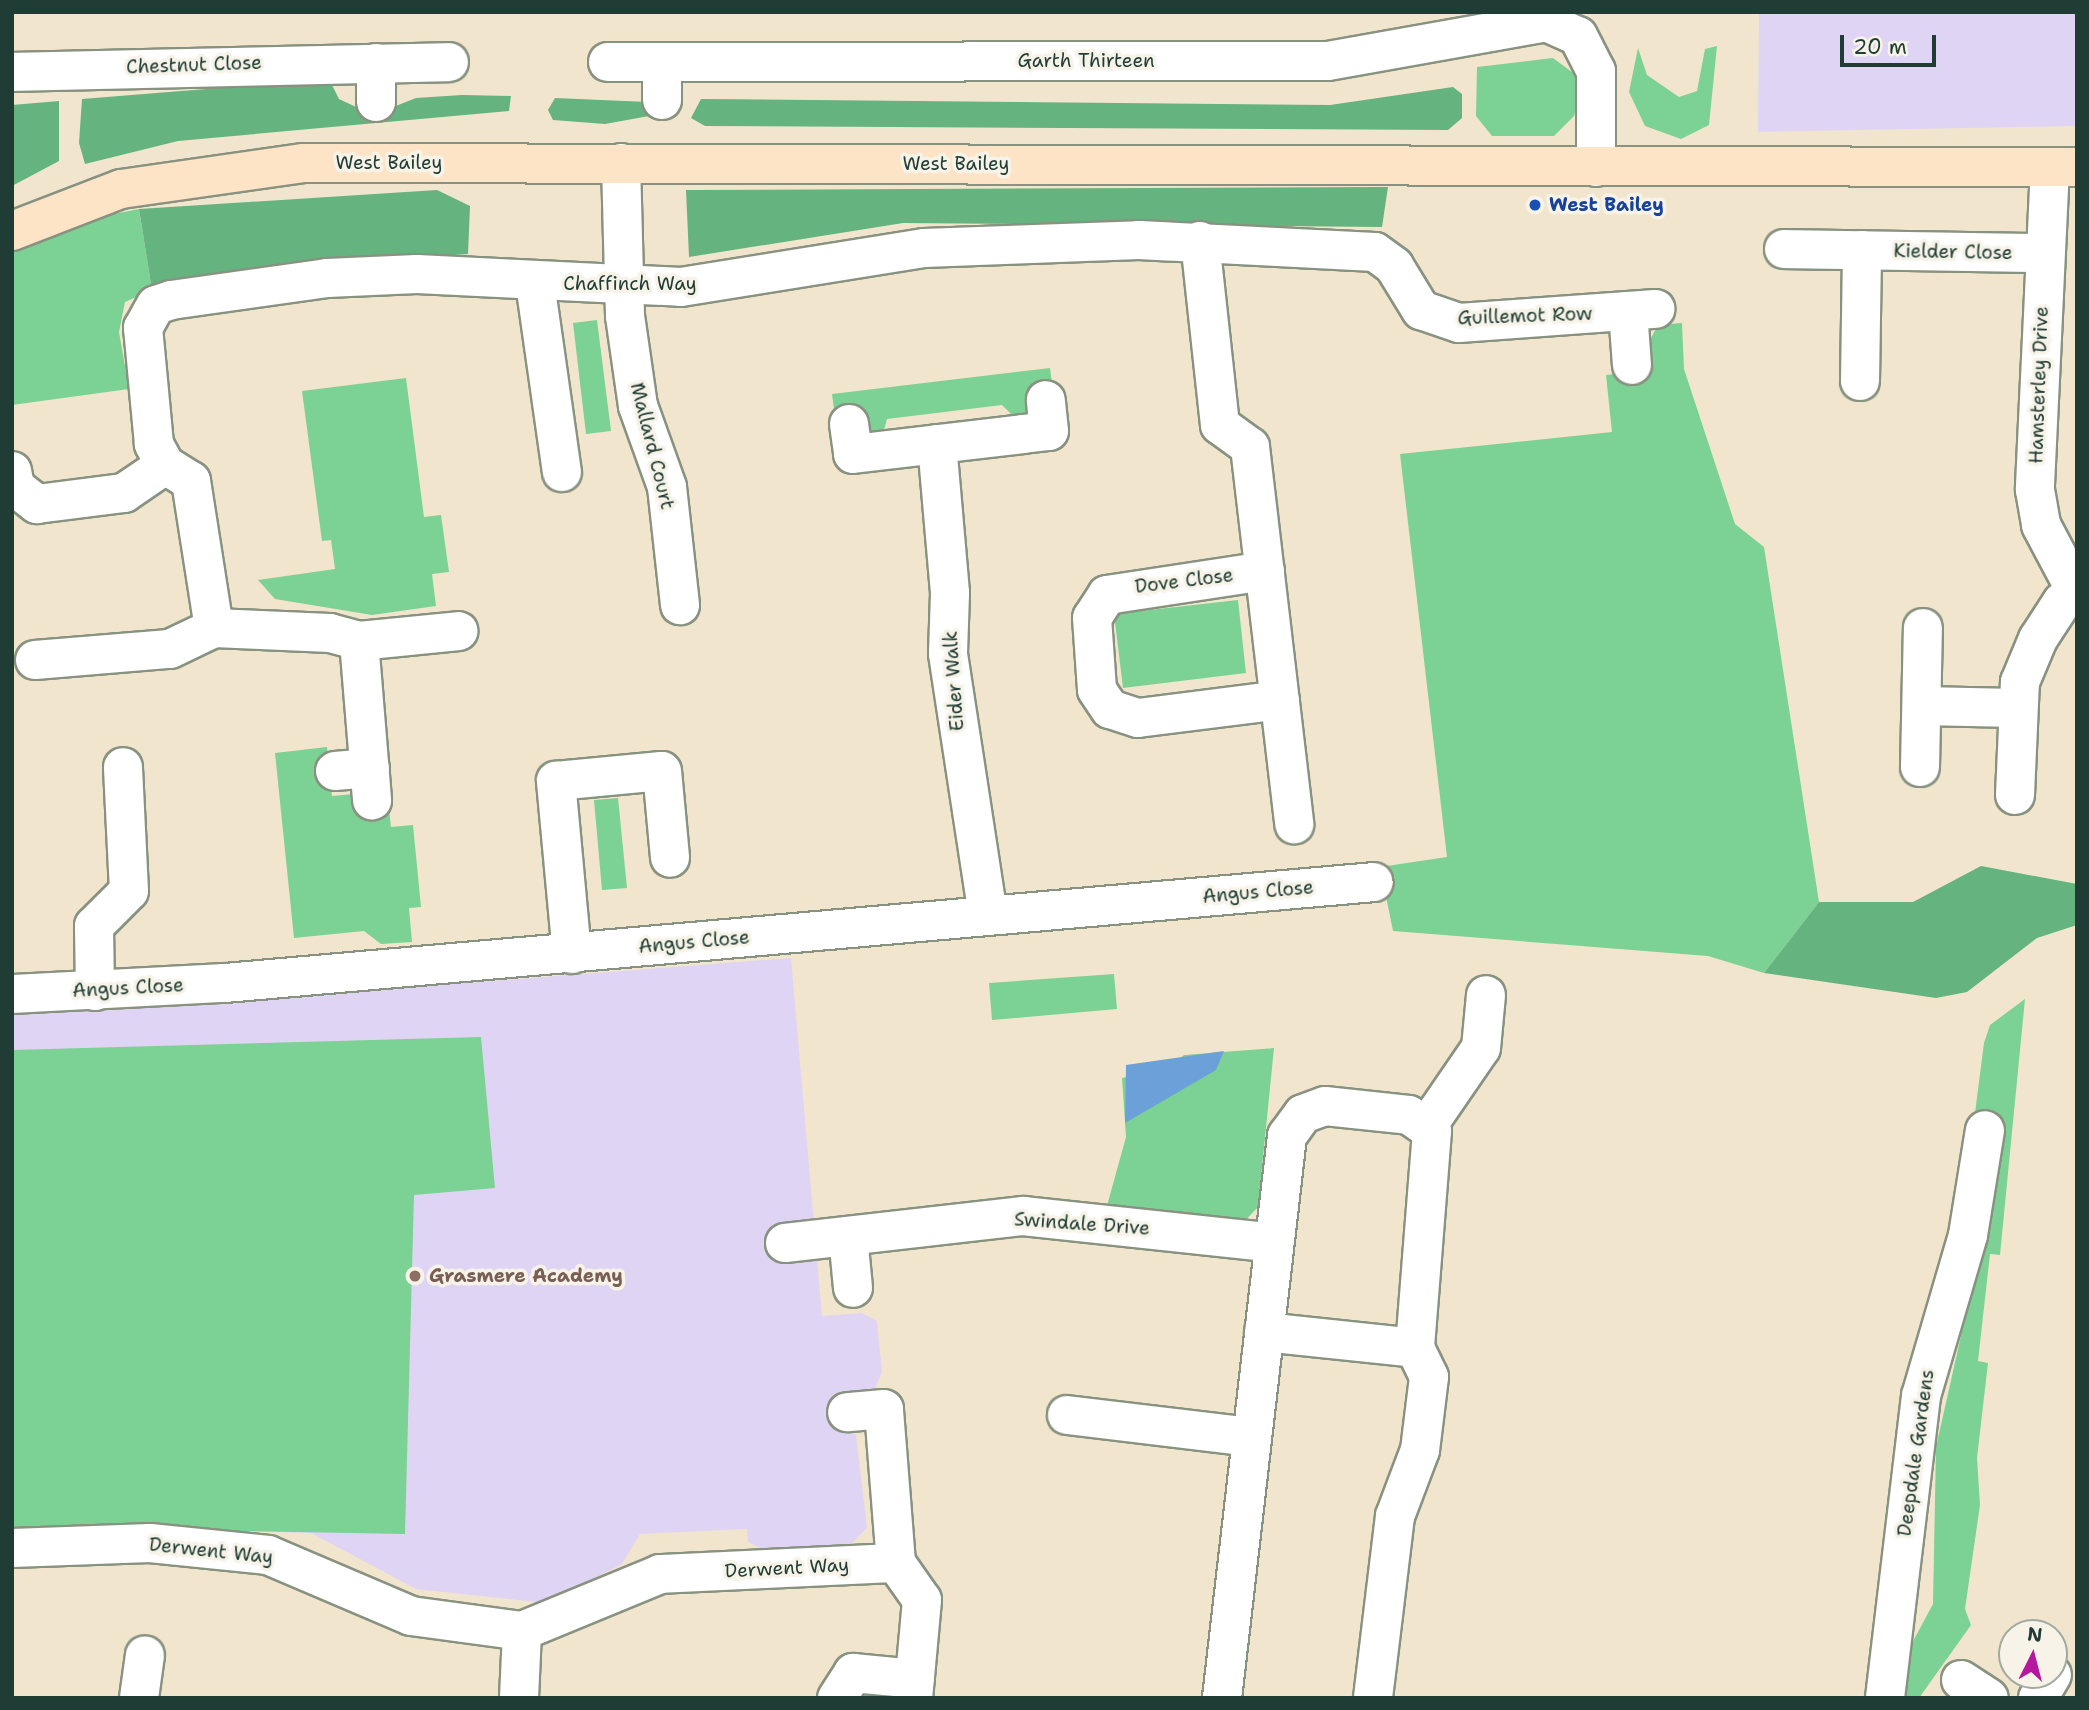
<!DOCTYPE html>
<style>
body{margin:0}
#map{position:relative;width:2089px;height:1710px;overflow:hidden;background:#f1e6cd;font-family:"Shantell Sans",sans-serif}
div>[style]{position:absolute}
.built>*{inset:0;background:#e0d4f4}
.green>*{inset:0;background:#7cd194}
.forest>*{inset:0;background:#65b37e}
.water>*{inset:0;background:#6ca0d8}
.roads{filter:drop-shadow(2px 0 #889280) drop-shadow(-2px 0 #889280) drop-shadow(0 2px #889280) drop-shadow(0 -2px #889280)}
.street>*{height:38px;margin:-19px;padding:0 19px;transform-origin:19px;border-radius:19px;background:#fff}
.secondary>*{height:38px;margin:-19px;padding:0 19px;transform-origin:19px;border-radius:19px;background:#fee4c6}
.dots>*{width:19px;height:19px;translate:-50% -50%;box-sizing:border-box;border:4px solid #f7f3e8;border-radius:50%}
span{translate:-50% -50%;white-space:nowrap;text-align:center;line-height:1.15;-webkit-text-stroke:7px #f7f3e8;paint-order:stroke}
.street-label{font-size:19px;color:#1f3d34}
.transit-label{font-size:19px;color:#164399;font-weight:700}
.left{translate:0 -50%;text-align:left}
.education-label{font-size:19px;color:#785e54;font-weight:700}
.frame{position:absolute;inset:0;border:14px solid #1f3d34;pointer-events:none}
.north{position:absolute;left:1998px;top:1619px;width:70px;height:70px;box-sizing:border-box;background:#f7f3e8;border:2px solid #a1aaa0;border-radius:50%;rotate:6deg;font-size:19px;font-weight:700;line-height:28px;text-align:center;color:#1f3d34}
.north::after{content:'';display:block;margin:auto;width:24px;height:32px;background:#b5179e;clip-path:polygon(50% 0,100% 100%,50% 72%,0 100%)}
.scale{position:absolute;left:1840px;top:35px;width:96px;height:32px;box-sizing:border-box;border:4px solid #1f3d34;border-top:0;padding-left:9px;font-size:21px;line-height:24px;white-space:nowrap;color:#1f3d34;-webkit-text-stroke:5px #f7f3e8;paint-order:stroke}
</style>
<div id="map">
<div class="built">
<i style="clip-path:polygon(1759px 12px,2077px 12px,2077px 126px,1758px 132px)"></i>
<i style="clip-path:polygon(791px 958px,822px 1316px,862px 1313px,877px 1321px,882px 1372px,875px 1389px,840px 1394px,844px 1427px,856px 1435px,867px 1528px,844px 1551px,771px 1554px,748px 1542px,747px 1529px,640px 1534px,622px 1564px,545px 1603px,416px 1589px,311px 1533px,12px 1527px,12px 1008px,309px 995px)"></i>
</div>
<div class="green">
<i style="clip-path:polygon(1717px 46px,1709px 125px,1681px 139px,1645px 126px,1629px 92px,1638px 48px,1647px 75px,1679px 97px,1697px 91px,1705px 49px)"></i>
<i style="clip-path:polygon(1553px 58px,1576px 75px,1581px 91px,1574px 116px,1554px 136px,1492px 136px,1476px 116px,1477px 67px)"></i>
<i style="clip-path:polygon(139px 209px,152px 290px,125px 302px,119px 332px,129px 389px,12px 405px,12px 251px,64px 224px)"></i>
<i style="clip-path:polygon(597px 320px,611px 431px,586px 434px,573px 323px)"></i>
<i style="clip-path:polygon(1682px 323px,1684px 369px,1735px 524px,1764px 547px,1819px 902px,1764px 973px,1708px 956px,1393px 931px,1380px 867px,1447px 857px,1400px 454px,1612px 432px,1606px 375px,1653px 370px,1651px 338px,1658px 325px)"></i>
<i style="clip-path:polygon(1050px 368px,1053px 391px,1018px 421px,1002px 405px,887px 419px,881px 441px,835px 417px,832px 394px)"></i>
<i style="clip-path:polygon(406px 378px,424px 517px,441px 515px,449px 572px,432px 574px,436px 606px,372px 615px,275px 599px,258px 580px,335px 569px,331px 540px,322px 541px,302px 391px)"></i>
<i style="clip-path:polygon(1238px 600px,1246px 673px,1123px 688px,1114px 614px)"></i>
<i style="clip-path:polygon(327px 747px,332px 796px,387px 791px,391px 827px,413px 825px,421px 907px,409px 908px,412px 942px,381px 944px,364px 931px,294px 938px,275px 753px)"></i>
<i style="clip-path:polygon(618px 798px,627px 888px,602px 890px,594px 800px)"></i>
<i style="clip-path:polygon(1114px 974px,1117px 1009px,992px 1020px,989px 983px)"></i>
<i style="clip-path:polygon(2025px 999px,2000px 1255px,1990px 1254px,1978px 1361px,1988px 1363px,1977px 1458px,1980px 1505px,1965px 1609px,1971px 1625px,1919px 1698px,1905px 1698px,1911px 1645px,1933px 1604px,1936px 1447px,1974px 1278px,1995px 1132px,1975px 1113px,1984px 1043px,1990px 1025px)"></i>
<i style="clip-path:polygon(481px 1037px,495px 1188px,414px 1195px,405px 1534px,12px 1527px,12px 1050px)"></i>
<i style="clip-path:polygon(1274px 1048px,1258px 1207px,1239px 1227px,1105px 1213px,1126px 1137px,1122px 1078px,1168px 1067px,1184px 1055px)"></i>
</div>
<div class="forest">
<i style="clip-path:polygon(329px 79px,339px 99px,373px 115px,416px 98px,462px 95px,511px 96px,509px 111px,178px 141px,85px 164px,79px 143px,82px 99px)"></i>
<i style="clip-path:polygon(1453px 87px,1462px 94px,1462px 118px,1448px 130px,705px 126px,691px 118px,701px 99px,1330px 105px)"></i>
<i style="clip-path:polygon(555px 98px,648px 102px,649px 116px,605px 124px,553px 120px,548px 110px)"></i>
<i style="clip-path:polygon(59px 101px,59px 161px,12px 186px,12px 105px)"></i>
<i style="clip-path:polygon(1388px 187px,1382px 227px,903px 223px,689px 257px,686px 190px)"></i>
<i style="clip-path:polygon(437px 190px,470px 206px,468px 254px,335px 264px,152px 290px,139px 209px)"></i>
<i style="clip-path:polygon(1981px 866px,2077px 884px,2077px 925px,2037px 938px,1967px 992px,1936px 998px,1764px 973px,1819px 902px,1913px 902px)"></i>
</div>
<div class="water">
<i style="clip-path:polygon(1224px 1051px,1216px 1070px,1125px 1123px,1126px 1065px)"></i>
</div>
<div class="roads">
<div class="street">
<i style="left:608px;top:62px;width:720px;rotate:-0.08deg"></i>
<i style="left:1328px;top:61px;width:221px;rotate:-10.1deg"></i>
<i style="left:1546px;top:22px;width:35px;rotate:24deg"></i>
<i style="left:1578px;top:36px;width:39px;rotate:63deg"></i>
<i style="left:1596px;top:71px;width:96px;rotate:90deg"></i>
<i style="left:662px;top:62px;width:38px;rotate:90deg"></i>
<i style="left:376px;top:63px;width:39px;rotate:90deg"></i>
<i style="left:12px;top:72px;width:437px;rotate:-1.3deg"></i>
<i style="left:621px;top:163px;width:153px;rotate:88.5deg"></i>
<i style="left:625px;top:316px;width:91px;rotate:81.8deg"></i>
<i style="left:638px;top:406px;width:86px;rotate:70.3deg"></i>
<i style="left:667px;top:487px;width:119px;rotate:83.7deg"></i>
<i style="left:2050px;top:167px;width:323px;rotate:92.7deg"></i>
<i style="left:2035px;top:490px;width:36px;rotate:80deg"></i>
<i style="left:2041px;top:525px;width:77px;rotate:62.1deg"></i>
<i style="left:1200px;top:241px;width:185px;rotate:83.8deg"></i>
<i style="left:1220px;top:425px;width:37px;rotate:36deg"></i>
<i style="left:1250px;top:447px;width:380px;rotate:83.3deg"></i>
<i style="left:1784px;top:249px;width:261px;rotate:0.9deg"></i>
<i style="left:535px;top:283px;width:191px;rotate:81.9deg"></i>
<i style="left:1628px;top:311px;width:54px;rotate:85.8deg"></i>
<i style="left:1860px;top:381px;width:131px;rotate:-89.1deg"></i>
<i style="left:849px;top:424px;width:30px;rotate:82deg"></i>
<i style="left:853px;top:454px;width:171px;rotate:-6.7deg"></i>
<i style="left:1023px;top:434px;width:26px;rotate:-7deg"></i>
<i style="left:1049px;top:431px;width:31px;rotate:-96deg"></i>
<i style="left:937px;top:444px;width:150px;rotate:85deg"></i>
<i style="left:950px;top:593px;width:61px;rotate:91.9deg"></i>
<i style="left:948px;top:654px;width:265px;rotate:81.3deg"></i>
<i style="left:12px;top:471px;width:16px;rotate:79deg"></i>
<i style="left:15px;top:487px;width:28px;rotate:38deg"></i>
<i style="left:37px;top:504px;width:88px;rotate:-7.2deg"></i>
<i style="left:124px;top:493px;width:50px;rotate:-34.3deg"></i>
<i style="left:1265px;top:571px;width:160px;rotate:171.4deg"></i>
<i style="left:1107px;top:595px;width:27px;rotate:123deg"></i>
<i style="left:1092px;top:618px;width:72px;rotate:86deg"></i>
<i style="left:1097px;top:690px;width:23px;rotate:56deg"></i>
<i style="left:1110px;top:709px;width:29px;rotate:18deg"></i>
<i style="left:1138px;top:718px;width:143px;rotate:-7.2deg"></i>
<i style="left:214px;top:628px;width:149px;rotate:-98.9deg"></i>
<i style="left:191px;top:481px;width:31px;rotate:-148deg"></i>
<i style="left:165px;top:465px;width:24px;rotate:-118deg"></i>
<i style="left:154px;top:444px;width:117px;rotate:-95.4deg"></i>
<i style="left:143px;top:328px;width:26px;rotate:-61deg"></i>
<i style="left:156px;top:305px;width:16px;rotate:-18deg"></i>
<i style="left:171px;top:300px;width:158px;rotate:-8deg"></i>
<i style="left:327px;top:278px;width:90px;rotate:-2.5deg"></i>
<i style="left:417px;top:274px;width:264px;rotate:2.8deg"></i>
<i style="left:681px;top:287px;width:246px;rotate:-9.1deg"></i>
<i style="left:924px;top:248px;width:215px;rotate:-2.1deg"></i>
<i style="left:1139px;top:240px;width:236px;rotate:2.9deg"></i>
<i style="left:1375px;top:252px;width:24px;rotate:36deg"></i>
<i style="left:1394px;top:266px;width:52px;rotate:58.5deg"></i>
<i style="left:1421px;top:310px;width:40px;rotate:18.9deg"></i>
<i style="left:1459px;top:323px;width:197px;rotate:-4.1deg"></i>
<i style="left:359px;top:641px;width:160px;rotate:85.3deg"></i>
<i style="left:35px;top:660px;width:135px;rotate:-4.7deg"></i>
<i style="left:170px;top:649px;width:49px;rotate:-25.5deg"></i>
<i style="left:214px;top:628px;width:116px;rotate:2.5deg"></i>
<i style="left:330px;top:633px;width:30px;rotate:15deg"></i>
<i style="left:359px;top:641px;width:100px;rotate:-5.7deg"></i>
<i style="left:1922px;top:706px;width:94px;rotate:1.2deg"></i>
<i style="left:1920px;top:767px;width:139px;rotate:-88.8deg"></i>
<i style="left:335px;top:771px;width:35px;rotate:-5deg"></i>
<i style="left:2015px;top:795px;width:113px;rotate:-87.5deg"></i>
<i style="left:2020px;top:682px;width:47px;rotate:-67.3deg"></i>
<i style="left:2038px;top:639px;width:44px;rotate:-57deg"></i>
<i style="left:2062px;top:602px;width:17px;rotate:-33deg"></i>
<i style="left:572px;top:954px;width:174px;rotate:-95.3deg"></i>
<i style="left:556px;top:781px;width:106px;rotate:-5.4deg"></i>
<i style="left:662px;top:771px;width:87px;rotate:84.7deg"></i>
<i style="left:95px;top:991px;width:65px;rotate:-90.9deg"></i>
<i style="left:94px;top:926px;width:49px;rotate:-45deg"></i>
<i style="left:129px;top:891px;width:124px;rotate:-92.8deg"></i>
<i style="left:12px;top:994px;width:213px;rotate:-3deg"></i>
<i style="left:225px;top:983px;width:1153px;rotate:-5.02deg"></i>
<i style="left:1428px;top:1125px;width:93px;rotate:-55.5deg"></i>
<i style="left:1481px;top:1048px;width:53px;rotate:-84.6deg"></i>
<i style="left:848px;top:1236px;width:52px;rotate:84.5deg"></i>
<i style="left:785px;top:1243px;width:240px;rotate:-6.5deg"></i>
<i style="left:1023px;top:1216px;width:252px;rotate:6.1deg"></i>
<i style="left:1264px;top:1332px;width:152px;rotate:6deg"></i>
<i style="left:1067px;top:1415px;width:186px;rotate:6.8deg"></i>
<i style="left:12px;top:1548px;width:138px;rotate:-2.1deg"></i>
<i style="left:150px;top:1543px;width:119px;rotate:5.8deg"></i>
<i style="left:268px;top:1555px;width:155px;rotate:23.1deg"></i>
<i style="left:411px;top:1616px;width:112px;rotate:7.7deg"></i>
<i style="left:522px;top:1631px;width:149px;rotate:-22.4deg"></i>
<i style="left:660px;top:1574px;width:236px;rotate:-2.7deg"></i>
<i style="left:896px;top:1563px;width:154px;rotate:-94.5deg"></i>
<i style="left:884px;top:1409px;width:37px;rotate:175deg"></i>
<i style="left:896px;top:1563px;width:45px;rotate:54.9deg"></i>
<i style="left:922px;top:1600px;width:98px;rotate:95.2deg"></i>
<i style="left:1961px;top:1680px;width:33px;rotate:33deg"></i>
<i style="left:139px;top:1698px;width:43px;rotate:-82.1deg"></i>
<i style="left:519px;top:1698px;width:67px;rotate:-87.4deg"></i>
<i style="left:837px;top:1698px;width:30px;rotate:-57deg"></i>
<i style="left:853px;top:1673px;width:62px;rotate:5.5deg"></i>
<i style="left:1222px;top:1698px;width:566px;rotate:-83.4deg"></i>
<i style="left:1287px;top:1136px;width:27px;rotate:-54deg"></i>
<i style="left:1303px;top:1114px;width:23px;rotate:-20deg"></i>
<i style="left:1325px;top:1106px;width:84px;rotate:6.1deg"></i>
<i style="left:1409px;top:1115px;width:28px;rotate:35deg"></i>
<i style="left:1432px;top:1131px;width:218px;rotate:94.5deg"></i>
<i style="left:1415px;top:1348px;width:32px;rotate:64deg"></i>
<i style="left:1429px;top:1377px;width:74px;rotate:97deg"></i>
<i style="left:1420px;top:1450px;width:71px;rotate:110.7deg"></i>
<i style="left:1395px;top:1516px;width:183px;rotate:96.9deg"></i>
<i style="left:1885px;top:1698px;width:304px;rotate:-83.2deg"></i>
<i style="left:1921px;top:1396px;width:168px;rotate:-73.7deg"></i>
<i style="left:1968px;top:1235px;width:106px;rotate:-80.8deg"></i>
<i style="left:2038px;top:1698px;width:27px;rotate:-59deg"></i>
</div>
<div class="secondary">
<i style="left:12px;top:231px;width:117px;rotate:-21.1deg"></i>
<i style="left:121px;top:189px;width:185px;rotate:-8.1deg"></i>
<i style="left:304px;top:163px;width:1773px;rotate:0.13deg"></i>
</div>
</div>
<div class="dots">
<i style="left:1535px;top:205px;background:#1a4fb4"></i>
<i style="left:415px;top:1276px;background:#8d6e63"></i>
</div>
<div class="street-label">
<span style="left:1086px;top:61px">Garth Thirteen</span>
<span style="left:194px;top:65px;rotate:-2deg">Chestnut Close</span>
<span style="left:389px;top:163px">West Bailey</span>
<span style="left:956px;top:164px">West Bailey</span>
<span style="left:1953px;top:252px;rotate:1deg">Kielder Close</span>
<span style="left:630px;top:284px">Chaffinch Way</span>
<span style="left:1525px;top:316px;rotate:-2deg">Guillemot Row</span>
<span style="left:2039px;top:385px;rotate:-88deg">Hamsterley Drive</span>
<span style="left:652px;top:446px;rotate:76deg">Mallard Court</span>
<span style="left:1184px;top:581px;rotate:-7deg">Dove Close</span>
<span style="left:954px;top:681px;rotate:-94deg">Eider Walk</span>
<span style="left:1258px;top:892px;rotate:-5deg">Angus Close</span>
<span style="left:694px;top:942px;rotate:-5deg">Angus Close</span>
<span style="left:128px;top:988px;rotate:-3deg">Angus Close</span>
<span style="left:1082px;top:1224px;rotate:4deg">Swindale Drive</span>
<span style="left:1916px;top:1453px;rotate:-82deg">Deepdale Gardens</span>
<span style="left:211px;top:1551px;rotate:6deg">Derwent Way</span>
<span style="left:787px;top:1568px;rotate:-3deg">Derwent Way</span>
</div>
<div class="transit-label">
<span class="left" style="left:1549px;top:205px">West Bailey</span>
</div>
<div class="education-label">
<span class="left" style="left:429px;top:1276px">Grasmere Academy</span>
</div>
<div class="frame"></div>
<div class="north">N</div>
<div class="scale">20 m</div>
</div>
